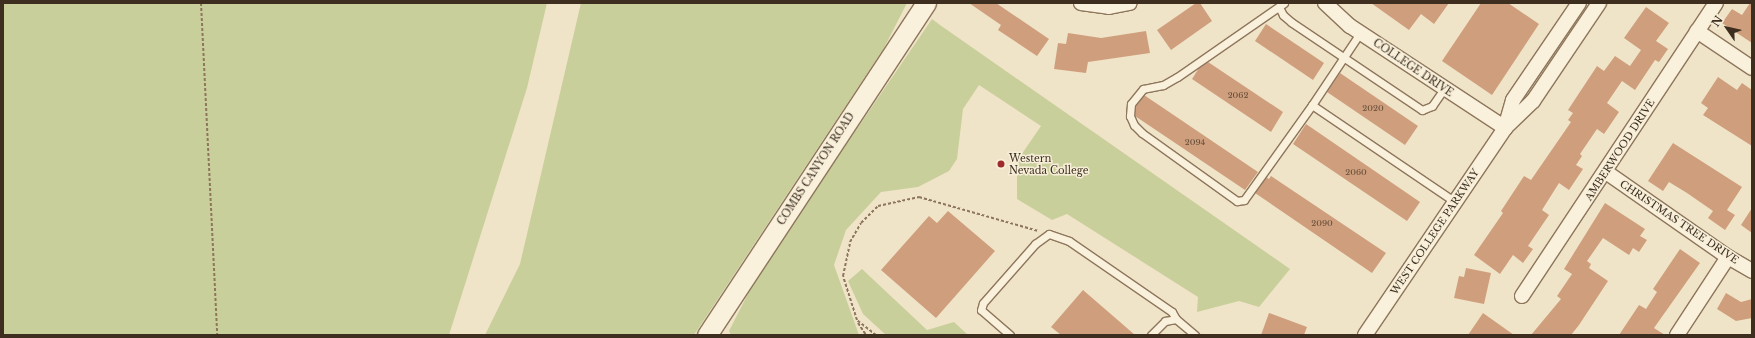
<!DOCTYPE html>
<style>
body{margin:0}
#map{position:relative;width:1755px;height:338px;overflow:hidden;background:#f0e4c8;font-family:"Libre Baskerville",serif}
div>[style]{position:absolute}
.green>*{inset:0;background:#c9cf9b}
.building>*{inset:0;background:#cf9f7d}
.path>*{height:2px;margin-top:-1px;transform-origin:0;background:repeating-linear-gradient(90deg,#8d765c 0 3px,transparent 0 5px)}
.roads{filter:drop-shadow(1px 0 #8d765c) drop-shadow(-1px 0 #8d765c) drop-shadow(0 1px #8d765c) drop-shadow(0 -1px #8d765c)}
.lane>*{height:7px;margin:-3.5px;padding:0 3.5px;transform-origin:3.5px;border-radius:3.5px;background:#faf1dc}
.street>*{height:14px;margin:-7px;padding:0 7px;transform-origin:7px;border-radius:7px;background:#faf1dc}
.secondary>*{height:19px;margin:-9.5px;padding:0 9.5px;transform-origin:9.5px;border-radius:9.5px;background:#faf1dc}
.dots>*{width:11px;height:11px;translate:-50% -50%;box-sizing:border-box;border:2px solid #f7eed8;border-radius:50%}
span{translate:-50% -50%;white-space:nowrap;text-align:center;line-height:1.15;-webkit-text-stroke:3px #f7eed8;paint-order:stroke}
.number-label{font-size:8px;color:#624a37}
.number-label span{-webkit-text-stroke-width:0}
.street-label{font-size:10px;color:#3d2e20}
.poi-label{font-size:10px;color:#3d2e20}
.left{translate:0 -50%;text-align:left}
.frame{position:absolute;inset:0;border:4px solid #3d2e20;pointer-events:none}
.north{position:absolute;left:1707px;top:8px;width:40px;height:40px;-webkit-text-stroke:3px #f7eed8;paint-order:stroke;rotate:304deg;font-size:11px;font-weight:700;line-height:16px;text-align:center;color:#3d2e20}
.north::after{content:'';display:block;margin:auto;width:14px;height:18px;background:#3d2e20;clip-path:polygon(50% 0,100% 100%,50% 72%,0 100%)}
</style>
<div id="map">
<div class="green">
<i style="clip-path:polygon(3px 3px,547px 3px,527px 88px,449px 335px,3px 335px)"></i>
<i style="clip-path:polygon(581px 3px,907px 3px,884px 48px,694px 335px,485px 335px,520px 264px)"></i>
<i style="clip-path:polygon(932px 19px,940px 25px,1290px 269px,1259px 307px,1239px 301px,1197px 312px,1198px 297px,1067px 214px,1052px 220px,1017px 199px,1017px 161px,1041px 126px,979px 85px,963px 109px,957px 159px,949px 171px,918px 187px,881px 192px,846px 230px,834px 265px,859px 335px,731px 335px,729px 331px,759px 272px)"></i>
<i style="clip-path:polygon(862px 269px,927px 330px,954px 322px,968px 335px,886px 335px,863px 314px,848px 281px)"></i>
</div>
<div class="building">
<i style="clip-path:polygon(969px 3px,996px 3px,1049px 39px,1037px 56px,998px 30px,1001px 25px)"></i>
<i style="clip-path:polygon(1196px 3px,1200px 3px,1212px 21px,1171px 50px,1157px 30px)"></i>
<i style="clip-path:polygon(1371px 3px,1449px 3px,1434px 24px,1421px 14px,1409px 30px)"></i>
<i style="clip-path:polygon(1481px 3px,1508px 3px,1539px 24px,1492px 95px,1442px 61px)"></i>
<i style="clip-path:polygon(1750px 3px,1752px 3px,1752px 43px,1722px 23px,1732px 9px,1742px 15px)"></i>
<i style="clip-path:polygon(1646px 7px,1669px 23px,1656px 41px,1668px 49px,1659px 62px,1655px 60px,1635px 90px,1622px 81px,1607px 103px,1619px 112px,1604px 134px,1597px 129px,1580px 154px,1582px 156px,1576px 165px,1583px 169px,1569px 190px,1559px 183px,1542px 210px,1549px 215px,1528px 246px,1533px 249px,1523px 263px,1513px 255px,1500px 274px,1474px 255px,1503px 213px,1501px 211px,1524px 176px,1531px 180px,1571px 122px,1568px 120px,1573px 113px,1568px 110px,1597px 66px,1604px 71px,1615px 56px,1630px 66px,1641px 50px,1624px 38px)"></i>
<i style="clip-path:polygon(1266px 24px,1324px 63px,1313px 80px,1255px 41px)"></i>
<i style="clip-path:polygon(1146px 31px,1150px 53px,1088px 62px,1086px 73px,1054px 69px,1058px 43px,1066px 44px,1068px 33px,1101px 38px)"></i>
<i style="clip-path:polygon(1208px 62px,1283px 112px,1271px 132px,1192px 79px,1199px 68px)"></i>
<i style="clip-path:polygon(1340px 73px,1418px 126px,1405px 145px,1327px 92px)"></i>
<i style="clip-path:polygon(1718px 77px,1737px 90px,1742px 83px,1752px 90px,1752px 146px,1703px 115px,1708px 108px,1701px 103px)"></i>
<i style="clip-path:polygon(1144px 95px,1258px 172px,1245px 190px,1135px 116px,1136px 106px)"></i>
<i style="clip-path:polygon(1306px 124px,1420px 202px,1407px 221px,1293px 144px)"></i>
<i style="clip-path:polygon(1673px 143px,1742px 187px,1727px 210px,1735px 215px,1725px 230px,1708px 218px,1713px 211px,1687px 193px,1669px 182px,1663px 191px,1648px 181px)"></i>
<i style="clip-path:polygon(1271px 176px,1386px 253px,1372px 273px,1255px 193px,1266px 177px,1269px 179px)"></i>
<i style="clip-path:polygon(1605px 203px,1645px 229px,1640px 236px,1647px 240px,1639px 252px,1633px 248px,1629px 255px,1603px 238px,1587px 261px,1591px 264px,1589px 268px,1608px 281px,1579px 325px,1571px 335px,1531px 335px,1561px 299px,1557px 296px,1572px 274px,1564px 269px)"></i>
<i style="clip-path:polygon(1752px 208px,1752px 233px,1741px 225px)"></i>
<i style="clip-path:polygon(948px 211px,995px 251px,936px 318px,881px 270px,929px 216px,937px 223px)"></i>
<i style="clip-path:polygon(1680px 249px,1700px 263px,1654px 328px,1665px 335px,1619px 335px,1639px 305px,1646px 309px,1657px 292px,1653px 289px)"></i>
<i style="clip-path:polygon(1466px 268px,1491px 273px,1484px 304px,1454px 298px,1459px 276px,1464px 277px)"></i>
<i style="clip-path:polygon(1083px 290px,1135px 335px,1061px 335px,1051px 327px)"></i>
<i style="clip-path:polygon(1726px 293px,1741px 302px,1752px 299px,1752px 318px,1736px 321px,1717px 309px)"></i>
<i style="clip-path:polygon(1269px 313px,1307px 327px,1304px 335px,1261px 335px)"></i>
<i style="clip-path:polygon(1483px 313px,1514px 335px,1468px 335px)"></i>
</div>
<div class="path">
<i style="left:201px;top:3px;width:332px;rotate:87.2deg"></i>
<i style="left:858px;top:323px;width:14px;rotate:56deg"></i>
<i style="left:876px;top:335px;width:24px;rotate:-142deg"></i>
<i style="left:857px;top:320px;width:46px;rotate:-107.7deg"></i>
<i style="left:843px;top:276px;width:35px;rotate:-78deg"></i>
<i style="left:850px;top:242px;width:22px;rotate:-60deg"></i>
<i style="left:861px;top:223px;width:24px;rotate:-45deg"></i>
<i style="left:878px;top:206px;width:42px;rotate:-12.4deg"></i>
<i style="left:919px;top:197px;width:124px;rotate:15.9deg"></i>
</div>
<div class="roads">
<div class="lane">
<i style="left:1284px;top:3px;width:130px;rotate:145.3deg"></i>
<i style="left:1177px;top:77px;width:16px;rotate:150deg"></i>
<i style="left:1163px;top:85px;width:20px;rotate:169deg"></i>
<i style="left:1143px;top:89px;width:19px;rotate:129deg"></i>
<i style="left:1131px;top:104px;width:12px;rotate:95deg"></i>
<i style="left:1130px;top:116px;width:10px;rotate:66deg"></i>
<i style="left:1134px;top:125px;width:11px;rotate:45deg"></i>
<i style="left:1142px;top:133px;width:117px;rotate:35.6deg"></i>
<i style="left:1237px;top:201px;width:7px;rotate:-8deg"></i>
<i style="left:1244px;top:200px;width:117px;rotate:-54.4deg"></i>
<i style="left:1312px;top:105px;width:173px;rotate:34.1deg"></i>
<i style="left:1279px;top:7px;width:9px;rotate:63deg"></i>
<i style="left:1283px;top:15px;width:11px;rotate:41deg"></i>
<i style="left:1291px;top:22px;width:158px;rotate:33.9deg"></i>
<i style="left:1422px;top:110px;width:11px;rotate:-22deg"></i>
<i style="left:1432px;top:106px;width:21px;rotate:-55deg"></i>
<i style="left:1312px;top:105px;width:87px;rotate:-56.3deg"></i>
<i style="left:1010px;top:335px;width:38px;rotate:-139deg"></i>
<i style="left:981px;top:310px;width:7px;rotate:-74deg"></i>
<i style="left:983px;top:303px;width:79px;rotate:-48.6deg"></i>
<i style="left:1035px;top:244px;width:17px;rotate:-36deg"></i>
<i style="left:1049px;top:234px;width:21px;rotate:19deg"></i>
<i style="left:1069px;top:241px;width:125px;rotate:34.6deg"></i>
<i style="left:1172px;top:312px;width:8px;rotate:60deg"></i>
<i style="left:1176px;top:319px;width:25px;rotate:40deg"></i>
<i style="left:1151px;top:335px;width:20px;rotate:-45deg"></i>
<i style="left:1165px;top:321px;width:11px;rotate:-10deg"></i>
</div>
<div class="street">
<i style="left:1081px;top:3px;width:28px;rotate:8deg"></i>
<i style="left:1109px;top:7px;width:21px;rotate:-11deg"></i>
<i style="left:1325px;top:3px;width:34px;rotate:43deg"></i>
<i style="left:1350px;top:26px;width:186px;rotate:33.3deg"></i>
<i style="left:1697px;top:31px;width:66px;rotate:33.9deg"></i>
<i style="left:1505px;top:128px;width:29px;rotate:-74deg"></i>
<i style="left:1513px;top:100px;width:117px;rotate:-55.8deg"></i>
<i style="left:1606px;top:172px;width:149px;rotate:34.9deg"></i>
<i style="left:1728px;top:257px;width:28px;rotate:30deg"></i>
<i style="left:1522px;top:296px;width:351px;rotate:-56.5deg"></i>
<i style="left:1365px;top:335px;width:250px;rotate:-55.9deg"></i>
<i style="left:1505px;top:128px;width:39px;rotate:-44deg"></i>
<i style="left:1533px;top:101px;width:118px;rotate:-56deg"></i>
<i style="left:1677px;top:335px;width:93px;rotate:-56.8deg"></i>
</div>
<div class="secondary">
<i style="left:707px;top:335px;width:398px;rotate:-56.6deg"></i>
</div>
</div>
<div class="dots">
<i style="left:1001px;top:164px;background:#9e2a2b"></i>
</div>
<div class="number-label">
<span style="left:1238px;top:96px">2062</span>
<span style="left:1373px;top:109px">2020</span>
<span style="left:1195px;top:143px">2094</span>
<span style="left:1356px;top:173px">2060</span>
<span style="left:1322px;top:224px">2090</span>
</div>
<div class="street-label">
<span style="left:1413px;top:68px;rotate:34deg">COLLEGE DRIVE</span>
<span style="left:1620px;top:150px;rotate:-57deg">AMBERWOOD DRIVE</span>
<span style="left:816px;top:169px;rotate:-57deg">COMBS CANYON ROAD</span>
<span style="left:1679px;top:222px;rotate:34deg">CHRISTMAS TREE DRIVE</span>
<span style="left:1435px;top:232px;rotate:-56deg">WEST COLLEGE PARKWAY</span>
</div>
<div class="poi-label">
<span class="left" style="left:1009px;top:164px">Western<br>Nevada College</span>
</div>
<div class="frame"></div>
<div class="north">N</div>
</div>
